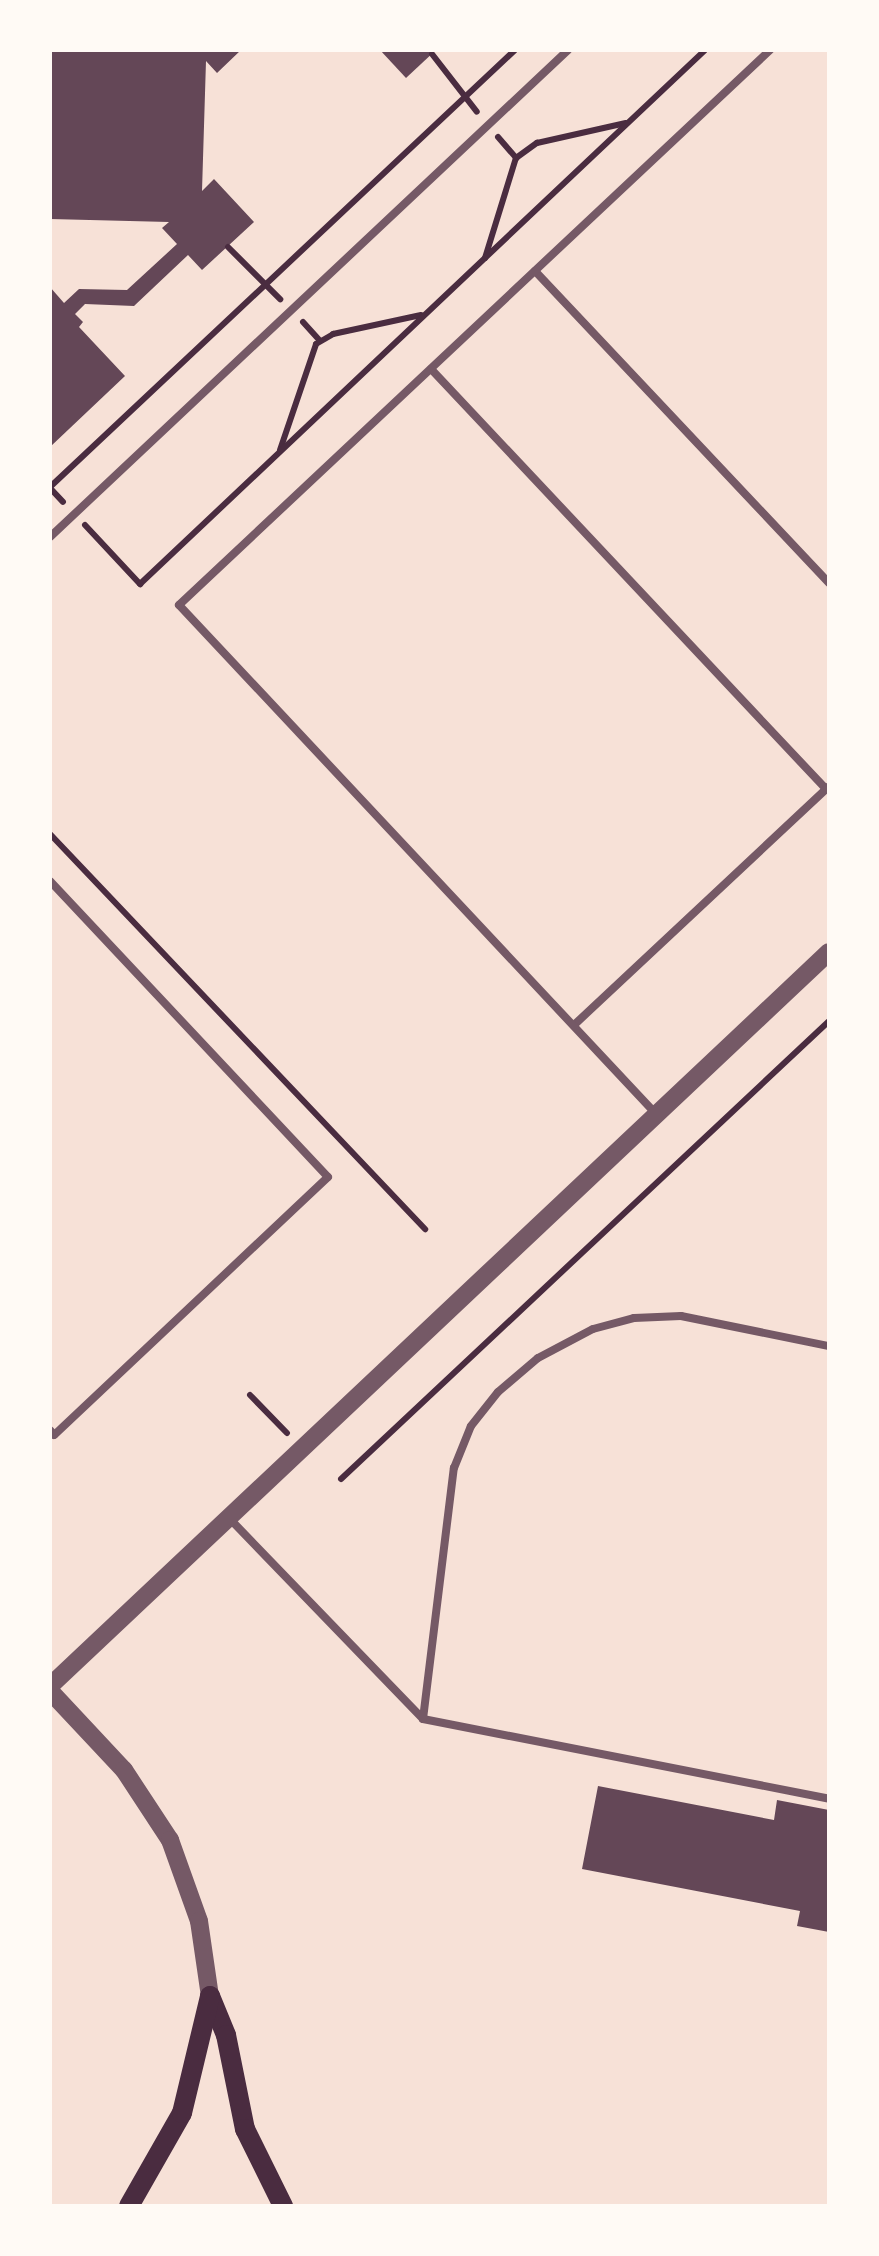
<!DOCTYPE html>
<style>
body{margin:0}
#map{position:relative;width:879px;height:2256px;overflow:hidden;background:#f7e1d7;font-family:Literata,serif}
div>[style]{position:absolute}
.building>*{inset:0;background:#644757}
.path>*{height:6px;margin:-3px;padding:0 3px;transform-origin:3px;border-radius:3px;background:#4a2c40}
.service>*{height:8px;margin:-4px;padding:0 4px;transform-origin:4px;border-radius:4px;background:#755966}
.tertiary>*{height:18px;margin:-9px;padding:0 9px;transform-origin:9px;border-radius:9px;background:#755966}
.secondary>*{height:20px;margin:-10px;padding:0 10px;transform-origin:10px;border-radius:10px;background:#4a2c40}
span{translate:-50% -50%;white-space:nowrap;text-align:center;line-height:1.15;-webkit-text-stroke:9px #fffaf5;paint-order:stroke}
.frame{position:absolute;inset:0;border:52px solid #fffaf5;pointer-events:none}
</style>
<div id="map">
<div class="building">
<i style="clip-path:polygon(50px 50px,241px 50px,217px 73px,206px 61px,202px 191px,214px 179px,254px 222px,202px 270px,188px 255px,134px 306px,85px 304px,75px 314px,83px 322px,79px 327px,125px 376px,50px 447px,50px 287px,64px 303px,79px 289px,127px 290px,177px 244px,162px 228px,169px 222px,50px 219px)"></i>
<i style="clip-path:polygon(380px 50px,436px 50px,406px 78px)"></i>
<i style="clip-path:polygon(598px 1786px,774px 1820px,777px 1800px,829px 1810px,829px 1932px,797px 1926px,800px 1911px,582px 1869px)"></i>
</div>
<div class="path">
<i style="left:432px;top:54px;width:73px;rotate:52.2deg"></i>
<i style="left:498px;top:137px;width:28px;rotate:49deg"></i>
<i style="left:228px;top:247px;width:74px;rotate:45deg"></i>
<i style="left:485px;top:258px;width:105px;rotate:-72.8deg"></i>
<i style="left:516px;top:158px;width:26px;rotate:-36deg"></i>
<i style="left:537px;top:143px;width:91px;rotate:-12.7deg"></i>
<i style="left:303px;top:322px;width:25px;rotate:48deg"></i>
<i style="left:280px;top:450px;width:112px;rotate:-71.2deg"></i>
<i style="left:316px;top:344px;width:20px;rotate:-30deg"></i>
<i style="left:333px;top:334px;width:90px;rotate:-12.2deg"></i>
<i style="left:50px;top:487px;width:638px;rotate:-43.22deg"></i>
<i style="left:50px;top:488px;width:19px;rotate:47deg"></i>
<i style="left:85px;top:525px;width:81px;rotate:47deg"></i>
<i style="left:140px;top:584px;width:777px;rotate:-43.38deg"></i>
<i style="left:50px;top:834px;width:545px;rotate:46.49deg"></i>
<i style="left:250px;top:1395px;width:53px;rotate:45.8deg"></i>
<i style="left:341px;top:1479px;width:669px;rotate:-43.18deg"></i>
</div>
<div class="service">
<i style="left:535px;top:271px;width:429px;rotate:46.7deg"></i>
<i style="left:431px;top:369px;width:577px;rotate:46.76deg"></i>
<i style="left:50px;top:537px;width:711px;rotate:-43.23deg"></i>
<i style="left:50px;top:881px;width:406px;rotate:46.8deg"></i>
<i style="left:328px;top:1177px;width:376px;rotate:136.7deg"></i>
<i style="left:54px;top:1435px;width:6px;rotate:-129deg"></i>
<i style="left:574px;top:1025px;width:349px;rotate:-43.1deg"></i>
<i style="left:657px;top:1115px;width:699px;rotate:-133.14deg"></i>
<i style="left:179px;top:605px;width:811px;rotate:-43.2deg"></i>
<i style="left:229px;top:1518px;width:279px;rotate:46deg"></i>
<i style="left:423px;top:1719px;width:414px;rotate:11.1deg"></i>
<i style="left:423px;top:1719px;width:253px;rotate:-83deg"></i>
<i style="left:454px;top:1468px;width:45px;rotate:-68deg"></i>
<i style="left:471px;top:1426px;width:43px;rotate:-51.5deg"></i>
<i style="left:498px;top:1392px;width:52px;rotate:-40.4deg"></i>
<i style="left:538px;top:1358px;width:62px;rotate:-27.8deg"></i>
<i style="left:593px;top:1329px;width:42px;rotate:-15deg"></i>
<i style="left:634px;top:1318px;width:47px;rotate:-2.4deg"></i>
<i style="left:681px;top:1316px;width:151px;rotate:11.5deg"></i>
</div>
<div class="tertiary">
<i style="left:50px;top:1686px;width:1070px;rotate:-43.3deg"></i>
<i style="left:50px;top:1691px;width:108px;rotate:46.9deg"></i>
<i style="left:124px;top:1770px;width:84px;rotate:56.7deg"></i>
<i style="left:170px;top:1840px;width:86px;rotate:70.3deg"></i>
<i style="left:199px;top:1921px;width:76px;rotate:81.7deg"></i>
</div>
<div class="secondary">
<i style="left:210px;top:1996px;width:42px;rotate:67.7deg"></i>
<i style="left:226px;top:2035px;width:96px;rotate:78.6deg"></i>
<i style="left:245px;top:2129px;width:86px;rotate:63.7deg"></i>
<i style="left:129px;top:2206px;width:107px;rotate:-60.3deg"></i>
<i style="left:182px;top:2113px;width:120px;rotate:-76.5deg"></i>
</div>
<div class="frame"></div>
</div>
